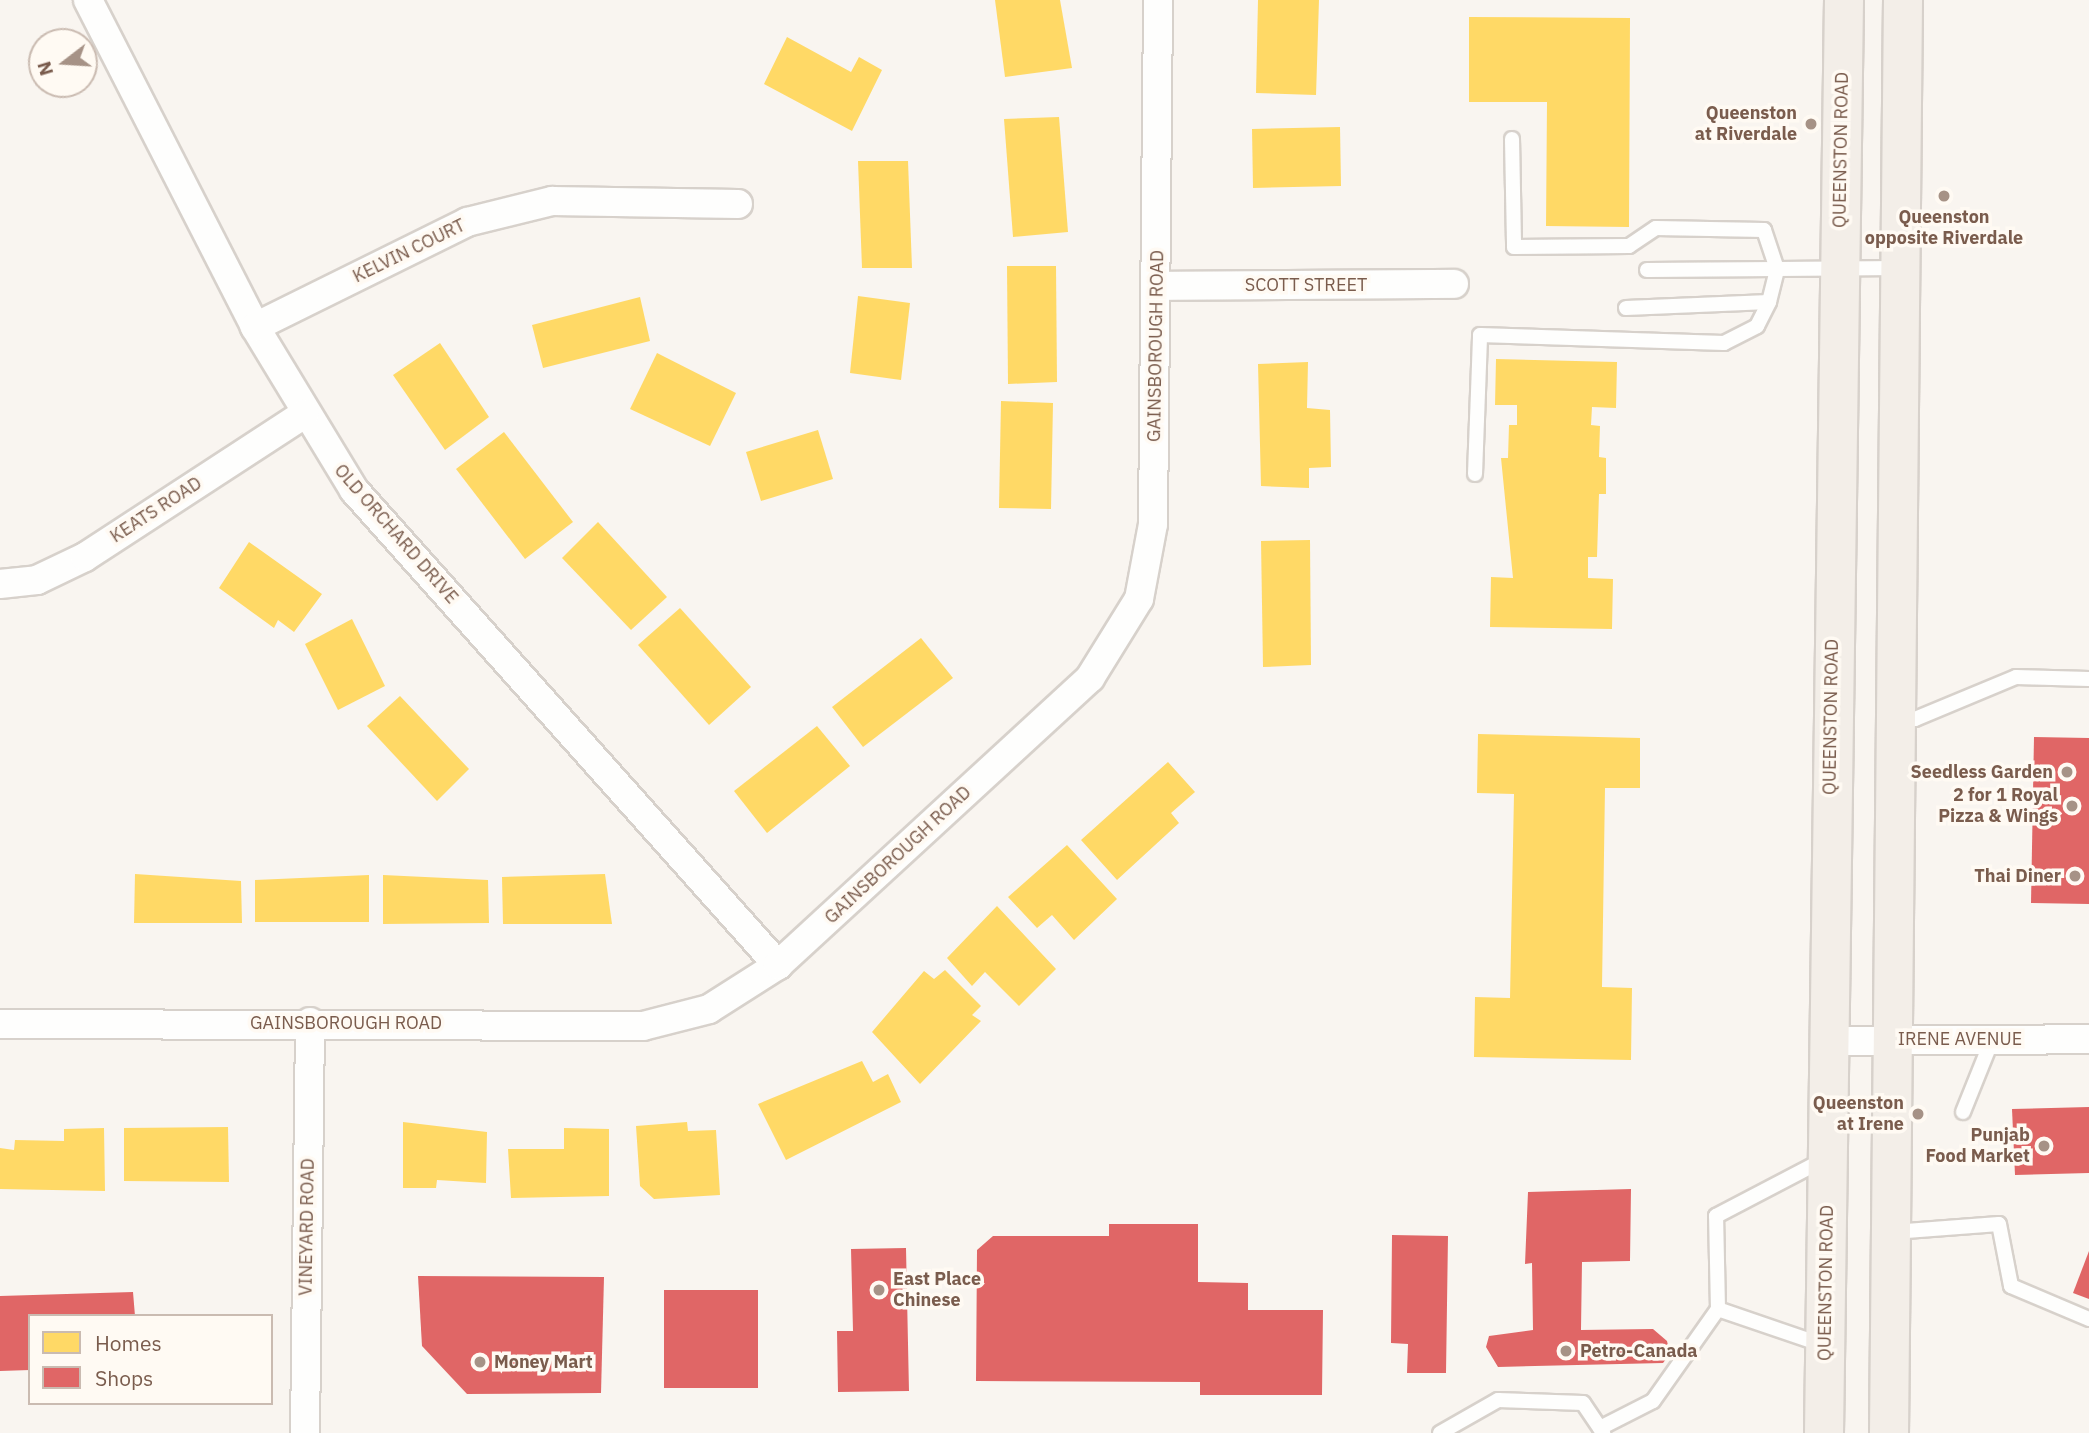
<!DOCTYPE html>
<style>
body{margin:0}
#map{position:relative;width:2089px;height:1433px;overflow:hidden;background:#f9f5f0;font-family:"IBM Plex Sans",sans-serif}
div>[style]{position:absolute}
.homes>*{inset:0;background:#ffd966}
.shops>*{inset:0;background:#e06666}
.roads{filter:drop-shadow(2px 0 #d7d1cb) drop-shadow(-2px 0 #d7d1cb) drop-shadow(0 2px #d7d1cb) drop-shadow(0 -2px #d7d1cb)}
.lane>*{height:14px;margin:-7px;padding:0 7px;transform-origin:7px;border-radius:7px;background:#fefefd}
.street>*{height:28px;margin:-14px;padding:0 14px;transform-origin:14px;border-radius:14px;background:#fefefd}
.primary>*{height:38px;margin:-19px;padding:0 19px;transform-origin:19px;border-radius:19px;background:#f3eee8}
.dots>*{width:19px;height:19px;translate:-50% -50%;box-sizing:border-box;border:4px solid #fffaf3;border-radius:50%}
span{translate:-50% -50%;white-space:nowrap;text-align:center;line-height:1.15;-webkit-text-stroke:7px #fffaf3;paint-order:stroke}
.poi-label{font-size:18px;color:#7a5c4d;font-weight:700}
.right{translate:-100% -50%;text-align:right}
.left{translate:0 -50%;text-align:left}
.street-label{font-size:18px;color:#7a5c4d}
.legend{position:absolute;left:28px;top:1314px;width:245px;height:91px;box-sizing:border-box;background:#fffaf3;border:2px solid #cabbb1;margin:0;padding:9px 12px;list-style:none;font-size:21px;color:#7a5c4d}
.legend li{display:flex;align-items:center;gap:14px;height:35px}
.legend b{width:35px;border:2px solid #cabbb1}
.north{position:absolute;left:28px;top:28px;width:70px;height:70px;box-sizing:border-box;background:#fffaf3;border:2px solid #cabbb1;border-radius:50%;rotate:253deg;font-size:19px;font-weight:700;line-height:28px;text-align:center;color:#7a5c4d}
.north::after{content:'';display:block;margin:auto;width:24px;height:32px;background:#a69286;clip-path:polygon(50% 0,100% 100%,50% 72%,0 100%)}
</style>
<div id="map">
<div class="homes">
<i style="clip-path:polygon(995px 0,1060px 0,1072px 68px,1005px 77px)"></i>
<i style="clip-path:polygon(1258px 0,1319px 0,1316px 95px,1256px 93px)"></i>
<i style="clip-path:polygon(1469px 17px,1630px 18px,1629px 227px,1546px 226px,1547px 102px,1469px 102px)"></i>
<i style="clip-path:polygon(787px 37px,851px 72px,859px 57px,882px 70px,852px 131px,764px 84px)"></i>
<i style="clip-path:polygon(1059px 117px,1068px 232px,1013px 237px,1004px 119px)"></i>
<i style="clip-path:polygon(1340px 127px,1341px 186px,1253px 188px,1252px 129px)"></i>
<i style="clip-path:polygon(858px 161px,908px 161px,912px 268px,862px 268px)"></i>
<i style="clip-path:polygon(1007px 266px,1056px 266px,1057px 382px,1008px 384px)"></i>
<i style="clip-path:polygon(858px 296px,910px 303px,901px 380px,850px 373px)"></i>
<i style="clip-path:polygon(640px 297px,650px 341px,543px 368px,532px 325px)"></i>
<i style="clip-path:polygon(440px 343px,489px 417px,445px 450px,393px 375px)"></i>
<i style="clip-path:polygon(657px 353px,736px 393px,710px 446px,630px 409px)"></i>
<i style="clip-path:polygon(1496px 359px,1617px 362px,1616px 408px,1592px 407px,1591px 425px,1600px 426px,1599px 457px,1606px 458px,1606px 494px,1599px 494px,1597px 557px,1588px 557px,1588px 578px,1613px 579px,1612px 629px,1490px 627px,1491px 577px,1513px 578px,1501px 458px,1508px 458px,1509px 425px,1517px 425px,1517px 405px,1495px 405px)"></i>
<i style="clip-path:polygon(1308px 362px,1307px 408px,1330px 410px,1331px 467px,1309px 468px,1309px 488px,1261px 486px,1258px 364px)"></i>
<i style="clip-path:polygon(1001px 401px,1053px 403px,1051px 509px,999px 508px)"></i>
<i style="clip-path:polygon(818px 430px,833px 479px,761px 501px,746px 452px)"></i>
<i style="clip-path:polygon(504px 432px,573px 522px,525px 559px,456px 469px)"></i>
<i style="clip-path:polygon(598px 522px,667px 597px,631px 630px,562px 558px)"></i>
<i style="clip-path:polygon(1310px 540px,1311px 665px,1263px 667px,1261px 541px)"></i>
<i style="clip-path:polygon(249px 542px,322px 594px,294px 632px,278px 620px,274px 628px,219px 588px)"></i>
<i style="clip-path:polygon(680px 608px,751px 687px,709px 725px,638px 645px)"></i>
<i style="clip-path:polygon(352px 619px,385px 686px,338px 710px,305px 644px)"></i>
<i style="clip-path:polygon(921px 638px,953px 678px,863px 747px,832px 707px)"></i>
<i style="clip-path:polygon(400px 696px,469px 769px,437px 801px,367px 726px)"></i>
<i style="clip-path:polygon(817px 726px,850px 766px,767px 833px,734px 791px)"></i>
<i style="clip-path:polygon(1478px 734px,1640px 738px,1640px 788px,1605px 788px,1602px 987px,1632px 988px,1631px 1060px,1474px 1057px,1475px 997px,1510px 998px,1514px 794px,1477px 793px)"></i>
<i style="clip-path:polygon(1168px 762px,1195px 792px,1171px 813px,1179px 823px,1117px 880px,1081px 840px)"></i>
<i style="clip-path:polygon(1067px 845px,1117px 899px,1074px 940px,1052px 915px,1037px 928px,1008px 897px)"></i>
<i style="clip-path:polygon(135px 874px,241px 881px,242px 923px,134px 923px)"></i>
<i style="clip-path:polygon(605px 874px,612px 924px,503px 924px,502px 877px)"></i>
<i style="clip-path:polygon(369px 875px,369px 922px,255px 922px,255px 880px)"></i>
<i style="clip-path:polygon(383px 875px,488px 880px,489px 923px,383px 924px)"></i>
<i style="clip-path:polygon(997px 906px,1056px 969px,1019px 1006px,985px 972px,972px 986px,947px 958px)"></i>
<i style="clip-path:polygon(945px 970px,981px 1006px,972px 1015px,981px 1021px,920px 1084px,872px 1032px,924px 971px,934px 979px)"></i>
<i style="clip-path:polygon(862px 1061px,873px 1082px,888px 1074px,901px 1102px,786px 1160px,758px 1104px)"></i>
<i style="clip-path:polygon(403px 1122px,487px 1132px,486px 1183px,437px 1180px,436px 1188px,403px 1188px)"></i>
<i style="clip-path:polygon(687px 1122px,688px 1131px,716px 1130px,720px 1195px,654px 1199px,640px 1186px,636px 1126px)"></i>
<i style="clip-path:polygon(228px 1127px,229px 1182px,124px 1181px,124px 1128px)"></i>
<i style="clip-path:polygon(104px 1128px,105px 1191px,0 1189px,0 1148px,14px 1150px,15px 1140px,64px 1141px,64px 1129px)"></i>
<i style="clip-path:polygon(564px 1128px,609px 1129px,609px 1196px,511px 1198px,508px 1149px,564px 1149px)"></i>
</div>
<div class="shops">
<i style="clip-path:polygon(2034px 737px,2089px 738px,2089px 904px,2031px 903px)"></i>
<i style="clip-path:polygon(2089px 1107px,2089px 1173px,2015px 1175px,2012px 1109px)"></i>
<i style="clip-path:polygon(1631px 1189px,1630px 1261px,1582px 1262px,1581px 1330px,1653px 1329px,1667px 1341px,1670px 1354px,1663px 1363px,1498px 1367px,1486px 1347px,1489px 1336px,1533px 1330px,1532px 1263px,1525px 1264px,1528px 1192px)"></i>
<i style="clip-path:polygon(1109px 1224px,1198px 1224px,1198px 1282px,1248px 1283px,1248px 1310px,1323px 1310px,1322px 1395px,1200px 1395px,1200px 1382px,976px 1381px,977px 1250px,993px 1236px,1109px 1236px)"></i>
<i style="clip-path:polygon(1392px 1235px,1448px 1236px,1446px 1373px,1407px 1373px,1408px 1344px,1391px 1343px)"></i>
<i style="clip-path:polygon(906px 1248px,909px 1391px,838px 1392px,837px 1331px,853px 1331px,851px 1249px)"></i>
<i style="clip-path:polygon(2089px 1251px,2089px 1299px,2073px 1293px)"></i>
<i style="clip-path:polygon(418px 1276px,604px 1277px,601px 1393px,467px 1394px,422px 1346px)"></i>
<i style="clip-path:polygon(664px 1290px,758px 1290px,758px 1388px,664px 1388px)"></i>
<i style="clip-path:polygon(133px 1292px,135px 1316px,30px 1316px,30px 1370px,0 1371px,0 1296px)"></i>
</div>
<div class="roads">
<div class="lane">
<i style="left:1512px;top:139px;width:108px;rotate:88.9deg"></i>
<i style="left:1514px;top:247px;width:115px;rotate:-0.5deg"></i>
<i style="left:1629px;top:246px;width:32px;rotate:-34deg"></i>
<i style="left:1656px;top:228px;width:108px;rotate:1.1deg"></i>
<i style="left:1764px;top:230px;width:41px;rotate:71.6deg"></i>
<i style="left:1777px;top:269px;width:130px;rotate:179.6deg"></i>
<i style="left:1626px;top:308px;width:143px;rotate:-2.4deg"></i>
<i style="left:1769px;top:302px;width:34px;rotate:-76deg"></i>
<i style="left:1777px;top:269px;width:123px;rotate:-0.5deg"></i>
<i style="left:1475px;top:474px;width:139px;rotate:-87.9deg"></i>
<i style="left:1480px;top:335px;width:244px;rotate:1.9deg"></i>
<i style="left:1724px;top:343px;width:37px;rotate:-27deg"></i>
<i style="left:1757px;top:326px;width:27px;rotate:-63deg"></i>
<i style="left:1899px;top:719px;width:16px"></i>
<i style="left:1915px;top:719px;width:109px;rotate:-22.6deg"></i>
<i style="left:2016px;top:677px;width:73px;rotate:1.6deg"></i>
<i style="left:1963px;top:1112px;width:78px;rotate:-68.1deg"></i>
<i style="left:1893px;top:1232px;width:106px;rotate:-4.3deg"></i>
<i style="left:1999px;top:1224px;width:63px;rotate:79deg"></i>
<i style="left:2011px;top:1286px;width:85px;rotate:22.9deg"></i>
<i style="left:1823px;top:1345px;width:111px;rotate:-161.1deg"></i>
<i style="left:1718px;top:1309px;width:93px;rotate:-91.2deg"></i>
<i style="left:1716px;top:1216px;width:123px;rotate:-27.6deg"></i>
<i style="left:1600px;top:1428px;width:59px;rotate:-27deg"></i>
<i style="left:1653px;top:1401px;width:113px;rotate:-54.8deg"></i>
<i style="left:1440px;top:1433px;width:67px;rotate:-29.6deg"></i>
<i style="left:1498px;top:1400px;width:85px;rotate:2deg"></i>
<i style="left:1583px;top:1403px;width:36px;rotate:56deg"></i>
</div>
<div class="street">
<i style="left:88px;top:0;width:367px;rotate:62.9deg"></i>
<i style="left:255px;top:327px;width:191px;rotate:58.7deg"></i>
<i style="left:354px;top:490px;width:637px;rotate:48.25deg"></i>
<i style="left:1157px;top:286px;width:297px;rotate:-0.4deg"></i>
<i style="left:255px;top:327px;width:237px;rotate:-26.3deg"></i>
<i style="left:467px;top:222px;width:88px;rotate:-13.9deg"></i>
<i style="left:552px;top:201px;width:186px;rotate:0.9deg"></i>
<i style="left:0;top:584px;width:37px;rotate:-6deg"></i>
<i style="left:37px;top:580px;width:53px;rotate:-25.6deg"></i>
<i style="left:85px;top:557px;width:262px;rotate:-33.1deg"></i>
<i style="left:0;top:1024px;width:643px;rotate:0.18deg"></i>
<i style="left:643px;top:1026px;width:68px;rotate:-14.4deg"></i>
<i style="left:709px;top:1009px;width:82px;rotate:-32.5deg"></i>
<i style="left:778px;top:965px;width:424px;rotate:-42.6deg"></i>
<i style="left:1090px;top:678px;width:93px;rotate:-58.2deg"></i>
<i style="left:1139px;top:599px;width:76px;rotate:-79.4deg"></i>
<i style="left:1153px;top:524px;width:524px;rotate:-89.45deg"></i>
<i style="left:1832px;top:1041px;width:257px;rotate:-0.4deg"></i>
<i style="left:305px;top:1433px;width:411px;rotate:-89.3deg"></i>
</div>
<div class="primary">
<i style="left:1824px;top:1433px;width:1433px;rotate:-89.2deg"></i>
<i style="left:1889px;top:1433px;width:1433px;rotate:-89.44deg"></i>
</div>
</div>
<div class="dots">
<i style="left:1811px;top:124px;background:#a69286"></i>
<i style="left:1944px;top:196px;background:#a69286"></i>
<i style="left:2067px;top:772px;background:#a69286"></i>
<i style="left:2072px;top:806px;background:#a69286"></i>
<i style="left:2075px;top:876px;background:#a69286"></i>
<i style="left:1918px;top:1114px;background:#a69286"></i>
<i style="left:2044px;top:1146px;background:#a69286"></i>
<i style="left:879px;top:1290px;background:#a69286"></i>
<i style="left:1566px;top:1351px;background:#a69286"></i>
<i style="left:480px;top:1362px;background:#a69286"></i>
</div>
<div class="poi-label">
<span class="right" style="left:1797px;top:124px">Queenston<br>at Riverdale</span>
<span style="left:1944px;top:228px">Queenston<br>opposite Riverdale</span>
<span class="right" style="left:2053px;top:772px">Seedless Garden</span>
<span class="right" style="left:2058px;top:806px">2 for 1 Royal<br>Pizza &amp; Wings</span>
<span class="right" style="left:2061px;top:876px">Thai Diner</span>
<span class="right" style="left:1904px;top:1114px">Queenston<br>at Irene</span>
<span class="right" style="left:2030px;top:1146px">Punjab<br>Food Market</span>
<span class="left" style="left:893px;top:1290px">East Place<br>Chinese</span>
<span class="left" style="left:1580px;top:1351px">Petro-Canada</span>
<span class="left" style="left:494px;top:1362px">Money Mart</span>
</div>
<div class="street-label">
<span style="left:1841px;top:150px;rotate:-89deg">QUEENSTON ROAD</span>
<span style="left:409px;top:251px;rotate:-26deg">KELVIN COURT</span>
<span style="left:1306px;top:285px">SCOTT STREET</span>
<span style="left:1156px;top:346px;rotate:-89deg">GAINSBOROUGH ROAD</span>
<span style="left:156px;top:510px;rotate:-33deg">KEATS ROAD</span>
<span style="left:396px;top:534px;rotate:49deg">OLD ORCHARD DRIVE</span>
<span style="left:1831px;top:717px;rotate:-89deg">QUEENSTON ROAD</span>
<span style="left:898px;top:855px;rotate:-43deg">GAINSBOROUGH ROAD</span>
<span style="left:346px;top:1023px">GAINSBOROUGH ROAD</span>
<span style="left:1960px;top:1039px">IRENE AVENUE</span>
<span style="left:307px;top:1227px;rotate:-89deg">VINEYARD ROAD</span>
<span style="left:1826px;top:1283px;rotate:-89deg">QUEENSTON ROAD</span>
</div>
<ul class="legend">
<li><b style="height:19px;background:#ffd966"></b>Homes</li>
<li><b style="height:19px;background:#e06666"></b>Shops</li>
</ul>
<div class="north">N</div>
</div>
